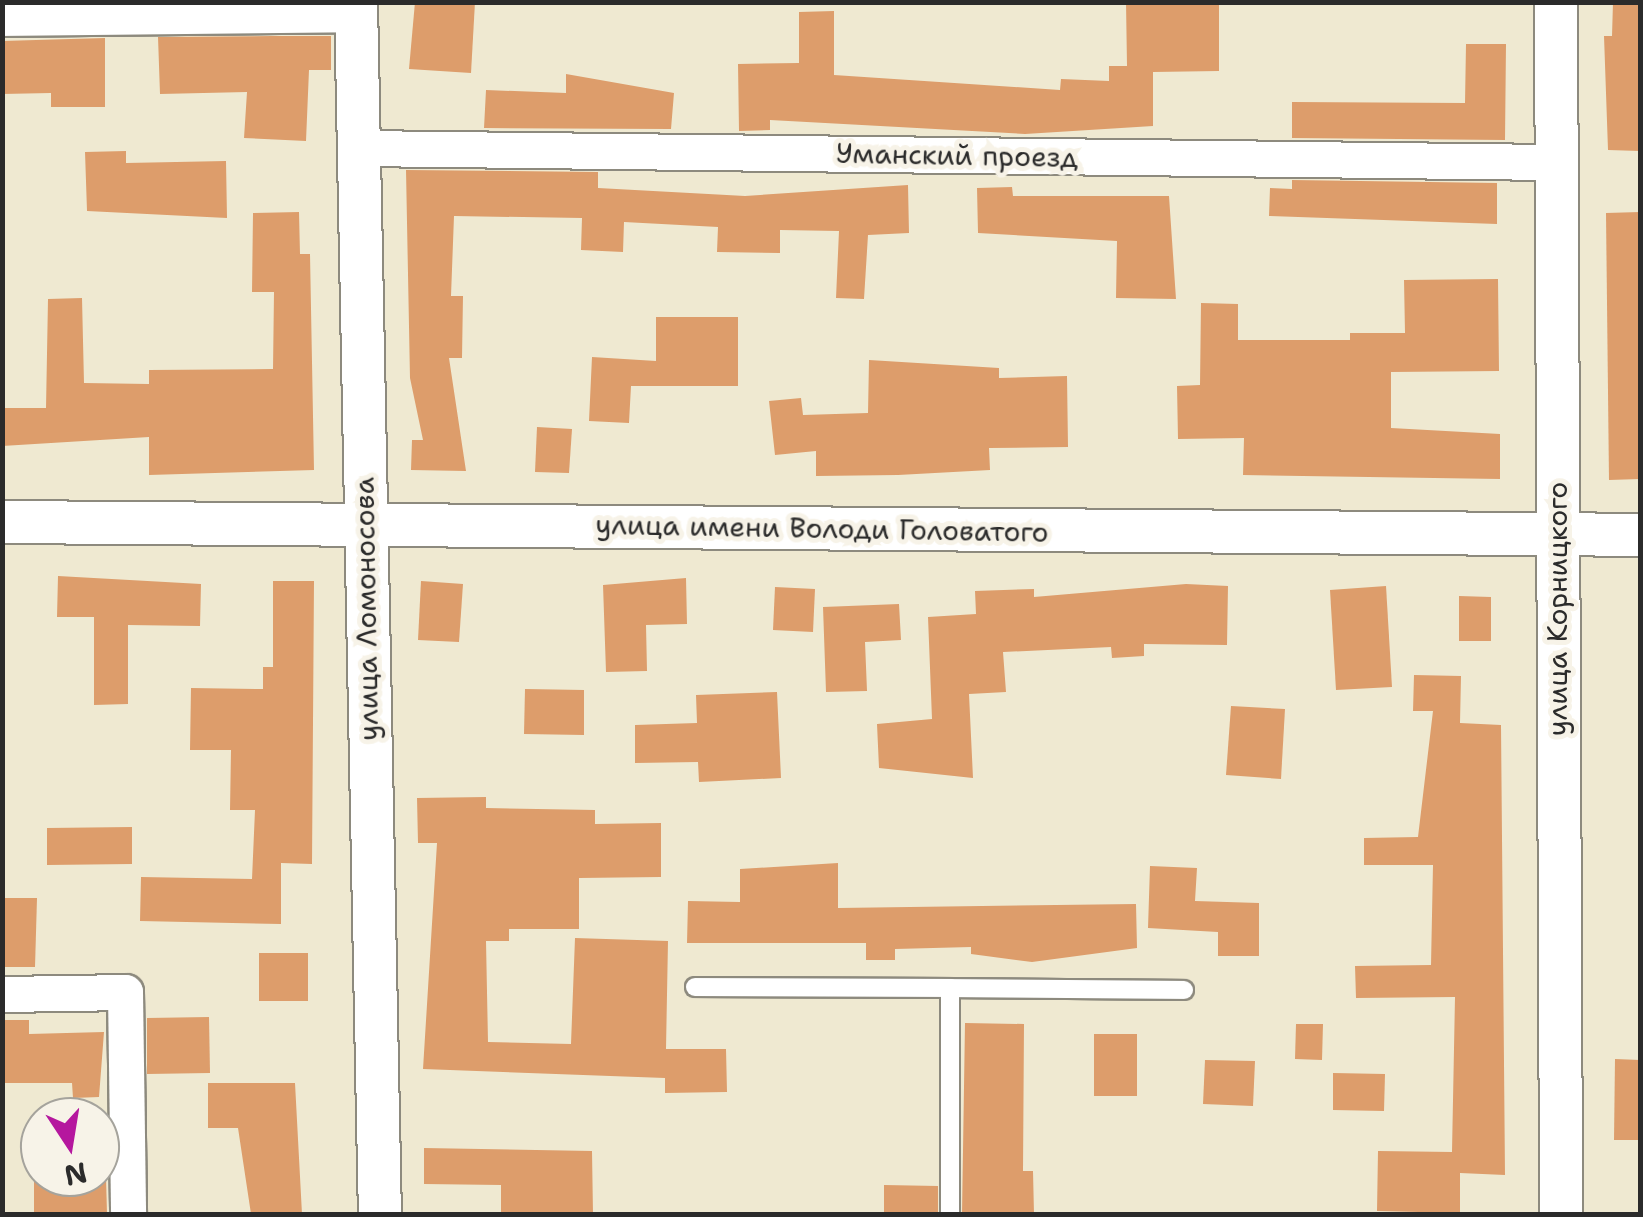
<!DOCTYPE html>
<meta charset="utf-8">
<style>
body{margin:0}
#map{position:relative;width:1643px;height:1217px;overflow:hidden;background:#efe9d1;font-family:"Shantell Sans",sans-serif}
div>[style]{position:absolute}
.building>*{inset:0;background:#dd9d6b}
.roads{filter:drop-shadow(2px 0 #8d8a7e) drop-shadow(-2px 0 #8d8a7e) drop-shadow(0 2px #8d8a7e) drop-shadow(0 -2px #8d8a7e)}
.service>*{height:18px;margin:-9px;padding:0 9px;transform-origin:9px;border-radius:9px;background:#fff}
.minor>*{height:35px;margin:-17.5px;padding:0 17.5px;transform-origin:17.5px;border-radius:17.5px;background:#fff}
.tertiary>*{height:42px;margin:-21px;padding:0 21px;transform-origin:21px;border-radius:21px;background:#fff}
span{translate:-50% -50%;white-space:nowrap;text-align:center;line-height:1.15;-webkit-text-stroke:10px #f7f3e8;paint-order:stroke}
.street-label{font-size:28px;color:#2b2b2b}
.frame{position:absolute;inset:0;border:5px solid #2b2b2b;pointer-events:none}
.north{position:absolute;left:20px;top:1097px;width:100px;height:100px;box-sizing:border-box;background:#f7f3e8;border:2px solid #a5a39c;border-radius:50%;rotate:168deg;font-size:28px;font-weight:700;line-height:40px;text-align:center;color:#2b2b2b}
.north::after{content:'';display:block;margin:auto;width:35px;height:45px;background:#b5179e;clip-path:polygon(50% 0,100% 100%,50% 72%,0 100%)}
</style>
<div id="map">
<div class="building">
<i style="clip-path:polygon(415px 2px,475px 2px,471px 73px,409px 69px)"></i>
<i style="clip-path:polygon(1126px 2px,1219px 2px,1219px 71px,1153px 72px,1153px 126px,1025px 134px,770px 120px,770px 130px,739px 131px,738px 64px,799px 63px,799px 12px,834px 11px,834px 75px,1060px 90px,1061px 79px,1109px 81px,1109px 66px,1127px 66px)"></i>
<i style="clip-path:polygon(1613px 2px,1640px 2px,1640px 151px,1608px 150px,1604px 36px,1612px 36px)"></i>
<i style="clip-path:polygon(272px 36px,331px 36px,331px 70px,309px 70px,306px 141px,244px 138px,247px 92px,160px 94px,158px 37px)"></i>
<i style="clip-path:polygon(105px 38px,105px 107px,51px 107px,51px 93px,2px 94px,2px 41px)"></i>
<i style="clip-path:polygon(1466px 44px,1506px 44px,1505px 140px,1292px 138px,1292px 102px,1465px 103px)"></i>
<i style="clip-path:polygon(566px 74px,674px 93px,671px 129px,484px 128px,486px 90px,566px 93px)"></i>
<i style="clip-path:polygon(126px 151px,126px 163px,226px 161px,227px 218px,87px 211px,85px 152px)"></i>
<i style="clip-path:polygon(406px 170px,598px 172px,598px 188px,745px 196px,908px 185px,909px 233px,868px 235px,864px 299px,836px 298px,839px 231px,780px 230px,780px 253px,717px 252px,718px 227px,624px 222px,623px 252px,581px 250px,582px 218px,454px 216px,451px 296px,463px 296px,462px 358px,449px 358px,466px 471px,411px 470px,412px 440px,423px 440px,410px 378px)"></i>
<i style="clip-path:polygon(1292px 180px,1497px 183px,1497px 224px,1269px 216px,1270px 188px,1292px 189px)"></i>
<i style="clip-path:polygon(1012px 187px,1013px 196px,1169px 196px,1176px 299px,1116px 298px,1117px 241px,978px 233px,977px 188px)"></i>
<i style="clip-path:polygon(299px 212px,300px 254px,310px 254px,314px 470px,149px 475px,149px 437px,2px 446px,2px 408px,46px 408px,48px 299px,82px 298px,84px 383px,149px 384px,149px 370px,273px 369px,274px 292px,252px 292px,253px 213px)"></i>
<i style="clip-path:polygon(1640px 212px,1640px 479px,1609px 480px,1606px 213px)"></i>
<i style="clip-path:polygon(1498px 279px,1499px 371px,1391px 372px,1391px 428px,1500px 434px,1500px 479px,1243px 475px,1244px 438px,1178px 439px,1177px 386px,1200px 385px,1201px 303px,1238px 304px,1238px 340px,1350px 340px,1350px 333px,1405px 333px,1404px 280px)"></i>
<i style="clip-path:polygon(656px 317px,738px 317px,738px 386px,631px 386px,629px 423px,589px 421px,592px 357px,656px 361px)"></i>
<i style="clip-path:polygon(869px 360px,999px 368px,999px 378px,1067px 376px,1068px 447px,989px 448px,990px 470px,898px 475px,816px 476px,816px 451px,775px 455px,769px 401px,801px 398px,803px 415px,868px 413px)"></i>
<i style="clip-path:polygon(537px 427px,572px 429px,569px 473px,535px 472px)"></i>
<i style="clip-path:polygon(58px 576px,201px 584px,200px 626px,128px 625px,128px 704px,94px 705px,94px 617px,57px 617px)"></i>
<i style="clip-path:polygon(686px 578px,687px 624px,646px 625px,647px 671px,606px 672px,603px 585px)"></i>
<i style="clip-path:polygon(273px 581px,314px 581px,312px 864px,281px 863px,281px 924px,140px 921px,141px 877px,252px 879px,255px 810px,230px 810px,231px 750px,190px 750px,191px 688px,263px 689px,263px 667px,273px 667px)"></i>
<i style="clip-path:polygon(421px 581px,463px 584px,459px 642px,418px 640px)"></i>
<i style="clip-path:polygon(1186px 584px,1228px 586px,1227px 645px,1144px 644px,1144px 656px,1112px 658px,1111px 647px,1003px 652px,1006px 692px,969px 694px,973px 778px,879px 768px,877px 724px,932px 719px,928px 617px,976px 614px,975px 591px,1034px 589px,1034px 597px)"></i>
<i style="clip-path:polygon(1386px 586px,1392px 687px,1336px 690px,1330px 590px)"></i>
<i style="clip-path:polygon(775px 587px,815px 589px,813px 632px,773px 630px)"></i>
<i style="clip-path:polygon(1459px 596px,1491px 597px,1491px 641px,1459px 641px)"></i>
<i style="clip-path:polygon(899px 604px,901px 640px,865px 642px,867px 691px,826px 692px,823px 607px)"></i>
<i style="clip-path:polygon(1414px 675px,1461px 676px,1460px 723px,1501px 725px,1505px 1175px,1460px 1173px,1460px 1213px,1377px 1211px,1378px 1151px,1452px 1152px,1455px 997px,1356px 998px,1355px 966px,1431px 965px,1433px 865px,1364px 865px,1364px 838px,1418px 837px,1433px 711px,1413px 711px)"></i>
<i style="clip-path:polygon(525px 689px,584px 690px,584px 735px,524px 734px)"></i>
<i style="clip-path:polygon(777px 692px,781px 778px,699px 782px,698px 762px,635px 763px,635px 725px,697px 723px,696px 695px)"></i>
<i style="clip-path:polygon(1231px 706px,1285px 709px,1281px 779px,1226px 775px)"></i>
<i style="clip-path:polygon(486px 797px,486px 808px,595px 810px,595px 824px,661px 823px,661px 877px,579px 878px,579px 929px,509px 929px,509px 941px,486px 941px,488px 1042px,571px 1044px,575px 938px,668px 941px,666px 1049px,726px 1049px,727px 1092px,665px 1093px,665px 1078px,423px 1069px,437px 843px,418px 843px,417px 798px)"></i>
<i style="clip-path:polygon(132px 827px,132px 864px,47px 865px,47px 828px)"></i>
<i style="clip-path:polygon(838px 863px,838px 908px,1136px 904px,1137px 948px,1032px 962px,971px 954px,971px 947px,895px 949px,895px 960px,866px 960px,866px 943px,687px 943px,688px 901px,740px 902px,740px 869px)"></i>
<i style="clip-path:polygon(1150px 866px,1197px 868px,1195px 901px,1259px 903px,1259px 956px,1218px 956px,1218px 932px,1148px 928px)"></i>
<i style="clip-path:polygon(2px 898px,37px 898px,35px 967px,2px 967px)"></i>
<i style="clip-path:polygon(259px 953px,308px 953px,308px 1001px,259px 1001px)"></i>
<i style="clip-path:polygon(209px 1017px,210px 1073px,147px 1074px,147px 1018px)"></i>
<i style="clip-path:polygon(2px 1020px,29px 1020px,29px 1034px,104px 1032px,99px 1097px,73px 1098px,72px 1083px,2px 1083px)"></i>
<i style="clip-path:polygon(965px 1023px,1024px 1024px,1023px 1171px,1033px 1171px,1034px 1214px,962px 1214px)"></i>
<i style="clip-path:polygon(1296px 1024px,1323px 1024px,1322px 1060px,1295px 1059px)"></i>
<i style="clip-path:polygon(1094px 1034px,1137px 1034px,1137px 1096px,1094px 1096px)"></i>
<i style="clip-path:polygon(1615px 1059px,1640px 1060px,1640px 1140px,1614px 1140px)"></i>
<i style="clip-path:polygon(1205px 1060px,1255px 1061px,1253px 1106px,1203px 1104px)"></i>
<i style="clip-path:polygon(1333px 1073px,1385px 1074px,1384px 1111px,1333px 1110px)"></i>
<i style="clip-path:polygon(208px 1083px,295px 1083px,302px 1214px,251px 1214px,238px 1128px,208px 1128px)"></i>
<i style="clip-path:polygon(424px 1148px,592px 1151px,593px 1214px,501px 1214px,501px 1185px,424px 1184px)"></i>
<i style="clip-path:polygon(34px 1177px,106px 1177px,107px 1214px,34px 1214px)"></i>
<i style="clip-path:polygon(884px 1185px,938px 1186px,938px 1214px,884px 1214px)"></i>
</div>
<div class="roads">
<div class="service">
<i style="left:695px;top:987px;width:255px;rotate:0.2deg"></i>
<i style="left:950px;top:988px;width:226px;rotate:90deg"></i>
<i style="left:950px;top:988px;width:234px;rotate:0.5deg"></i>
</div>
<div class="minor">
<i style="left:2px;top:18px;width:354px;rotate:-0.6deg"></i>
<i style="left:357px;top:148px;width:1199px;rotate:0.67deg"></i>
<i style="left:2px;top:994px;width:123px;rotate:-0.9deg"></i>
<i style="left:125px;top:992px;width:222px;rotate:89.2deg"></i>
</div>
<div class="tertiary">
<i style="left:356px;top:2px;width:1212px;rotate:88.87deg"></i>
<i style="left:1556px;top:2px;width:1212px;rotate:89.76deg"></i>
<i style="left:2px;top:522px;width:1638px;rotate:0.45deg"></i>
</div>
</div>
<div class="street-label">
<span style="left:957px;top:155px;rotate:1deg">Уманский проезд</span>
<span style="left:822px;top:528px;rotate:1deg">улица имени Володи Головатого</span>
<span style="left:366px;top:609px;rotate:-91deg">улица Ломоносова</span>
<span style="left:1557px;top:609px;rotate:-90deg">улица Корницкого</span>
</div>
<div class="frame"></div>
<div class="north">N</div>
</div>
